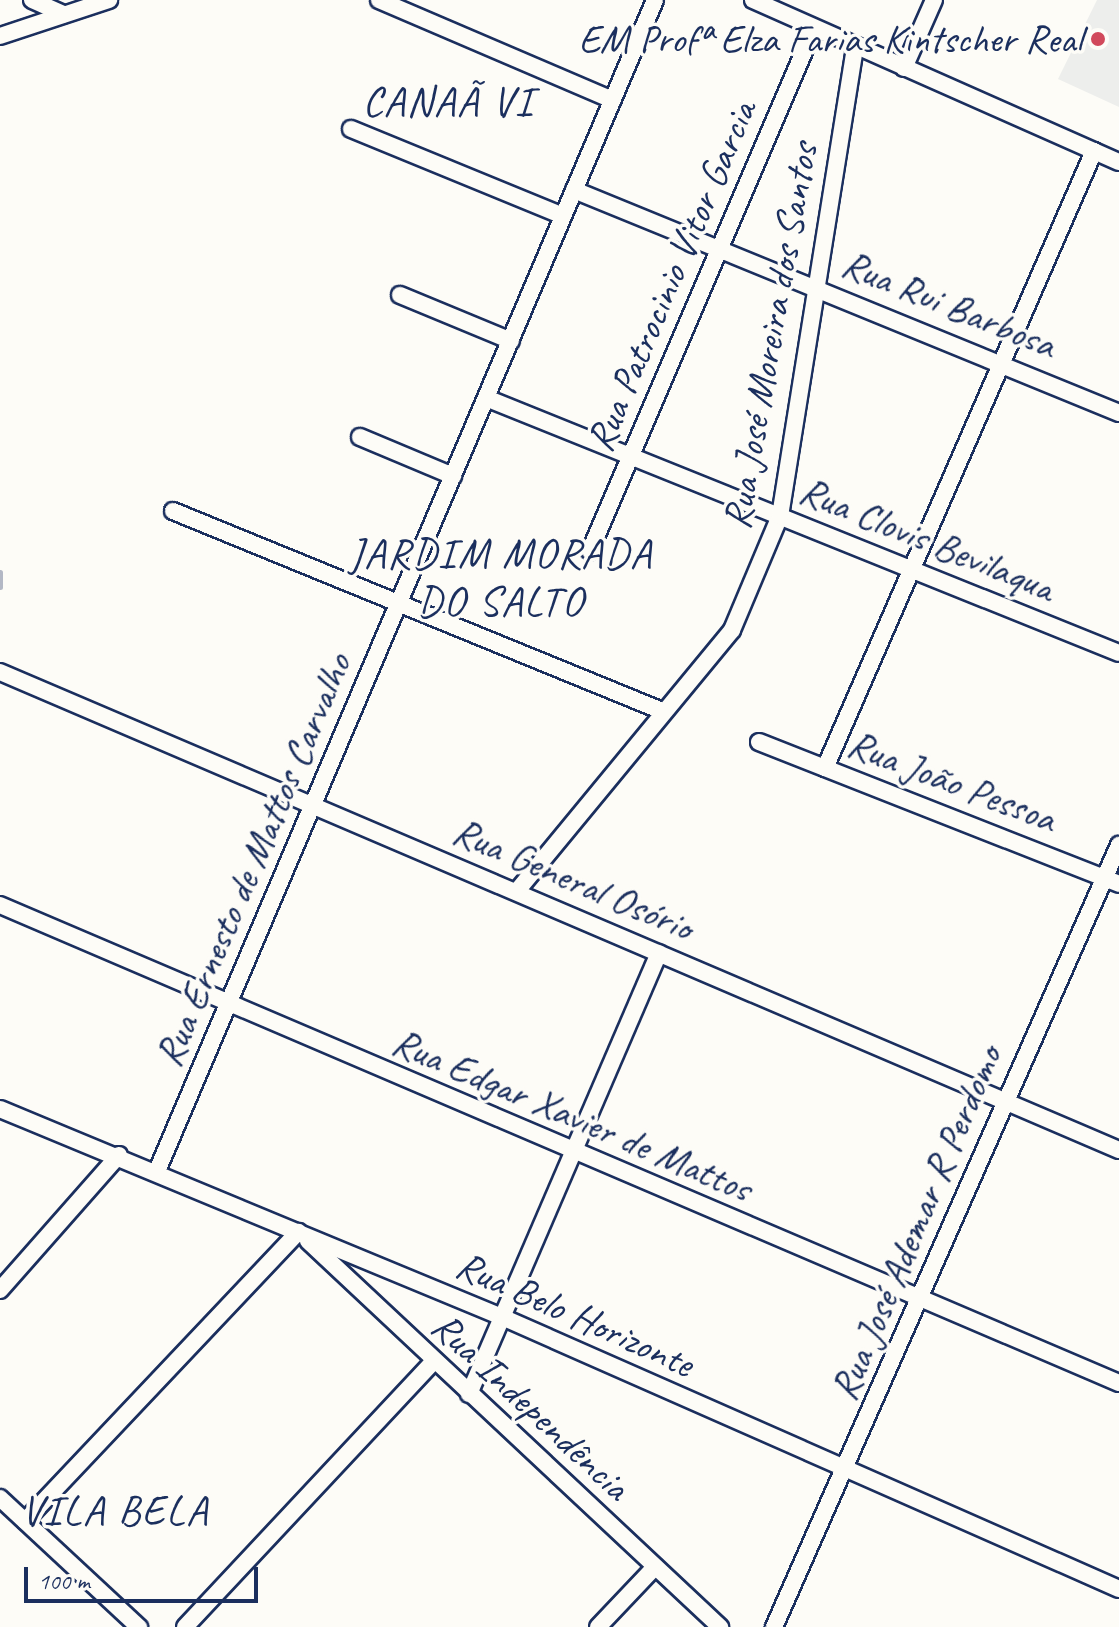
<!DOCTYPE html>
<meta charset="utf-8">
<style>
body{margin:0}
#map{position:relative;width:1119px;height:1627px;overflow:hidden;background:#fdfcf7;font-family:Caveat,sans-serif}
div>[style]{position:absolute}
.built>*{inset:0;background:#edeeec}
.stream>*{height:5px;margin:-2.5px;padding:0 2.5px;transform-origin:2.5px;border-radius:2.5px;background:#b3b8c5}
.roads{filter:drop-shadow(2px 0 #1b2f5e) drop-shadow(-2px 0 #1b2f5e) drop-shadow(0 2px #1b2f5e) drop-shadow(0 -2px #1b2f5e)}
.minor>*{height:16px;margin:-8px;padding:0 8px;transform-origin:8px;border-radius:8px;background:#fdfcf7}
.dots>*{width:22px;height:22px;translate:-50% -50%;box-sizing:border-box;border:4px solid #fdfcf7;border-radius:50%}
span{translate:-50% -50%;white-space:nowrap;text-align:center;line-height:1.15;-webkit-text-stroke:7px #fdfcf7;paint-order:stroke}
.poi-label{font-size:40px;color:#1b2f5e}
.right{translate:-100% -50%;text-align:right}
.street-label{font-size:40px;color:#1b2f5e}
.neighbourhood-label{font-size:42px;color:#1b2f5e;letter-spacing:2px}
.scale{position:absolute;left:24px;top:1567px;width:234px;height:36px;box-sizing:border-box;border:4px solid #1b2f5e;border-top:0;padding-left:10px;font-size:24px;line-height:28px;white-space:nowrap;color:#1b2f5e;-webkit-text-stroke:6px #fdfcf7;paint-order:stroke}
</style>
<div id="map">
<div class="built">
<i style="clip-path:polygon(1097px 0,1119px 0,1119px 107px,1058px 79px)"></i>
</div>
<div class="stream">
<i style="left:0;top:572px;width:15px;rotate:90deg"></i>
</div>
<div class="roads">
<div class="minor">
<i style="left:32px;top:0;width:35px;rotate:24deg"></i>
<i style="left:379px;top:0;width:254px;rotate:23.2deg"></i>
<i style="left:753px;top:0;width:400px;rotate:23.9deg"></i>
<i style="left:0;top:36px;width:115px;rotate:-18.3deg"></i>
<i style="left:904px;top:68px;width:74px;rotate:-66.2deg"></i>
<i style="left:351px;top:129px;width:229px;rotate:22.3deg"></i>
<i style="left:574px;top:190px;width:589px;rotate:22.25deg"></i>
<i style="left:400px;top:295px;width:120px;rotate:22.5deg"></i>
<i style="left:486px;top:398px;width:682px;rotate:21.94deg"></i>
<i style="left:360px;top:437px;width:101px;rotate:22.8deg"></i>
<i style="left:173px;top:511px;width:528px;rotate:22.24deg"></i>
<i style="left:590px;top:551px;width:569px;rotate:-66.81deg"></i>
<i style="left:0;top:672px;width:1217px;rotate:23.13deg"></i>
<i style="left:759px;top:742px;width:387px;rotate:21.5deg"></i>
<i style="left:825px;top:768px;width:673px;rotate:-66.44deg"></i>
<i style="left:517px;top:891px;width:338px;rotate:-50.5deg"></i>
<i style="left:732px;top:630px;width:124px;rotate:-67.2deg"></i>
<i style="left:780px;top:516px;width:476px;rotate:-80.9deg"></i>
<i style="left:0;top:905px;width:1217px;rotate:23.13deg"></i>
<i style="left:0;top:1109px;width:543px;rotate:22.51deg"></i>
<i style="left:502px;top:1317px;width:674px;rotate:23.79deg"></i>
<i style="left:157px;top:1171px;width:1272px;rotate:-66.96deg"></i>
<i style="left:308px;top:1241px;width:565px;rotate:43.13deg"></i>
<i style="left:0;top:1290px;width:180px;rotate:-48.6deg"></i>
<i style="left:469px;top:1394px;width:480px;rotate:-66.7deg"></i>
<i style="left:0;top:1498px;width:190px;rotate:42.9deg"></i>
<i style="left:25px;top:1521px;width:398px;rotate:-46.6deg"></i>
<i style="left:185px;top:1627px;width:364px;rotate:-46.9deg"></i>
<i style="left:598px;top:1627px;width:83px;rotate:-46.5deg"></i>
<i style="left:774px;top:1627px;width:855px;rotate:-66.19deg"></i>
</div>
</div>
<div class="dots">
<i style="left:1098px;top:39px;background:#d1495b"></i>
</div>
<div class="poi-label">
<span class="right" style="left:1082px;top:39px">EM Profª Elza Farias Kintscher Real</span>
</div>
<div class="street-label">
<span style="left:671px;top:276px;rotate:-67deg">Rua Patrocinio Vitor Garcia</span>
<span style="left:949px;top:304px;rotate:22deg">Rua Rui Barbosa</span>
<span style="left:770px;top:336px;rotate:-80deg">Rua José Moreira dos Santos</span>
<span style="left:927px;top:539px;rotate:22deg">Rua Clovis Bevilaqua</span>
<span style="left:952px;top:781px;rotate:21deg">Rua João Pessoa</span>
<span style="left:253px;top:860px;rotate:-67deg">Rua Ernesto de Mattos Carvalho</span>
<span style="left:573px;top:879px;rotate:23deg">Rua General Osório</span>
<span style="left:572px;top:1115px;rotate:23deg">Rua Edgar Xavier de Mattos</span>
<span style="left:916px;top:1223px;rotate:-67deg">Rua José Ademar R Perdomo</span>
<span style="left:575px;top:1314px;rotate:24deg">Rua Belo Horizonte</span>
<span style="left:531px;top:1406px;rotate:43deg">Rua Independência</span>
</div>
<div class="neighbourhood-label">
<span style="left:448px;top:102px">CANAÃ VI</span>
<span style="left:501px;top:578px">JARDIM MORADA<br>DO SALTO</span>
<span style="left:115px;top:1511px">VILA BELA</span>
</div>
<div class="scale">100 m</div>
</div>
